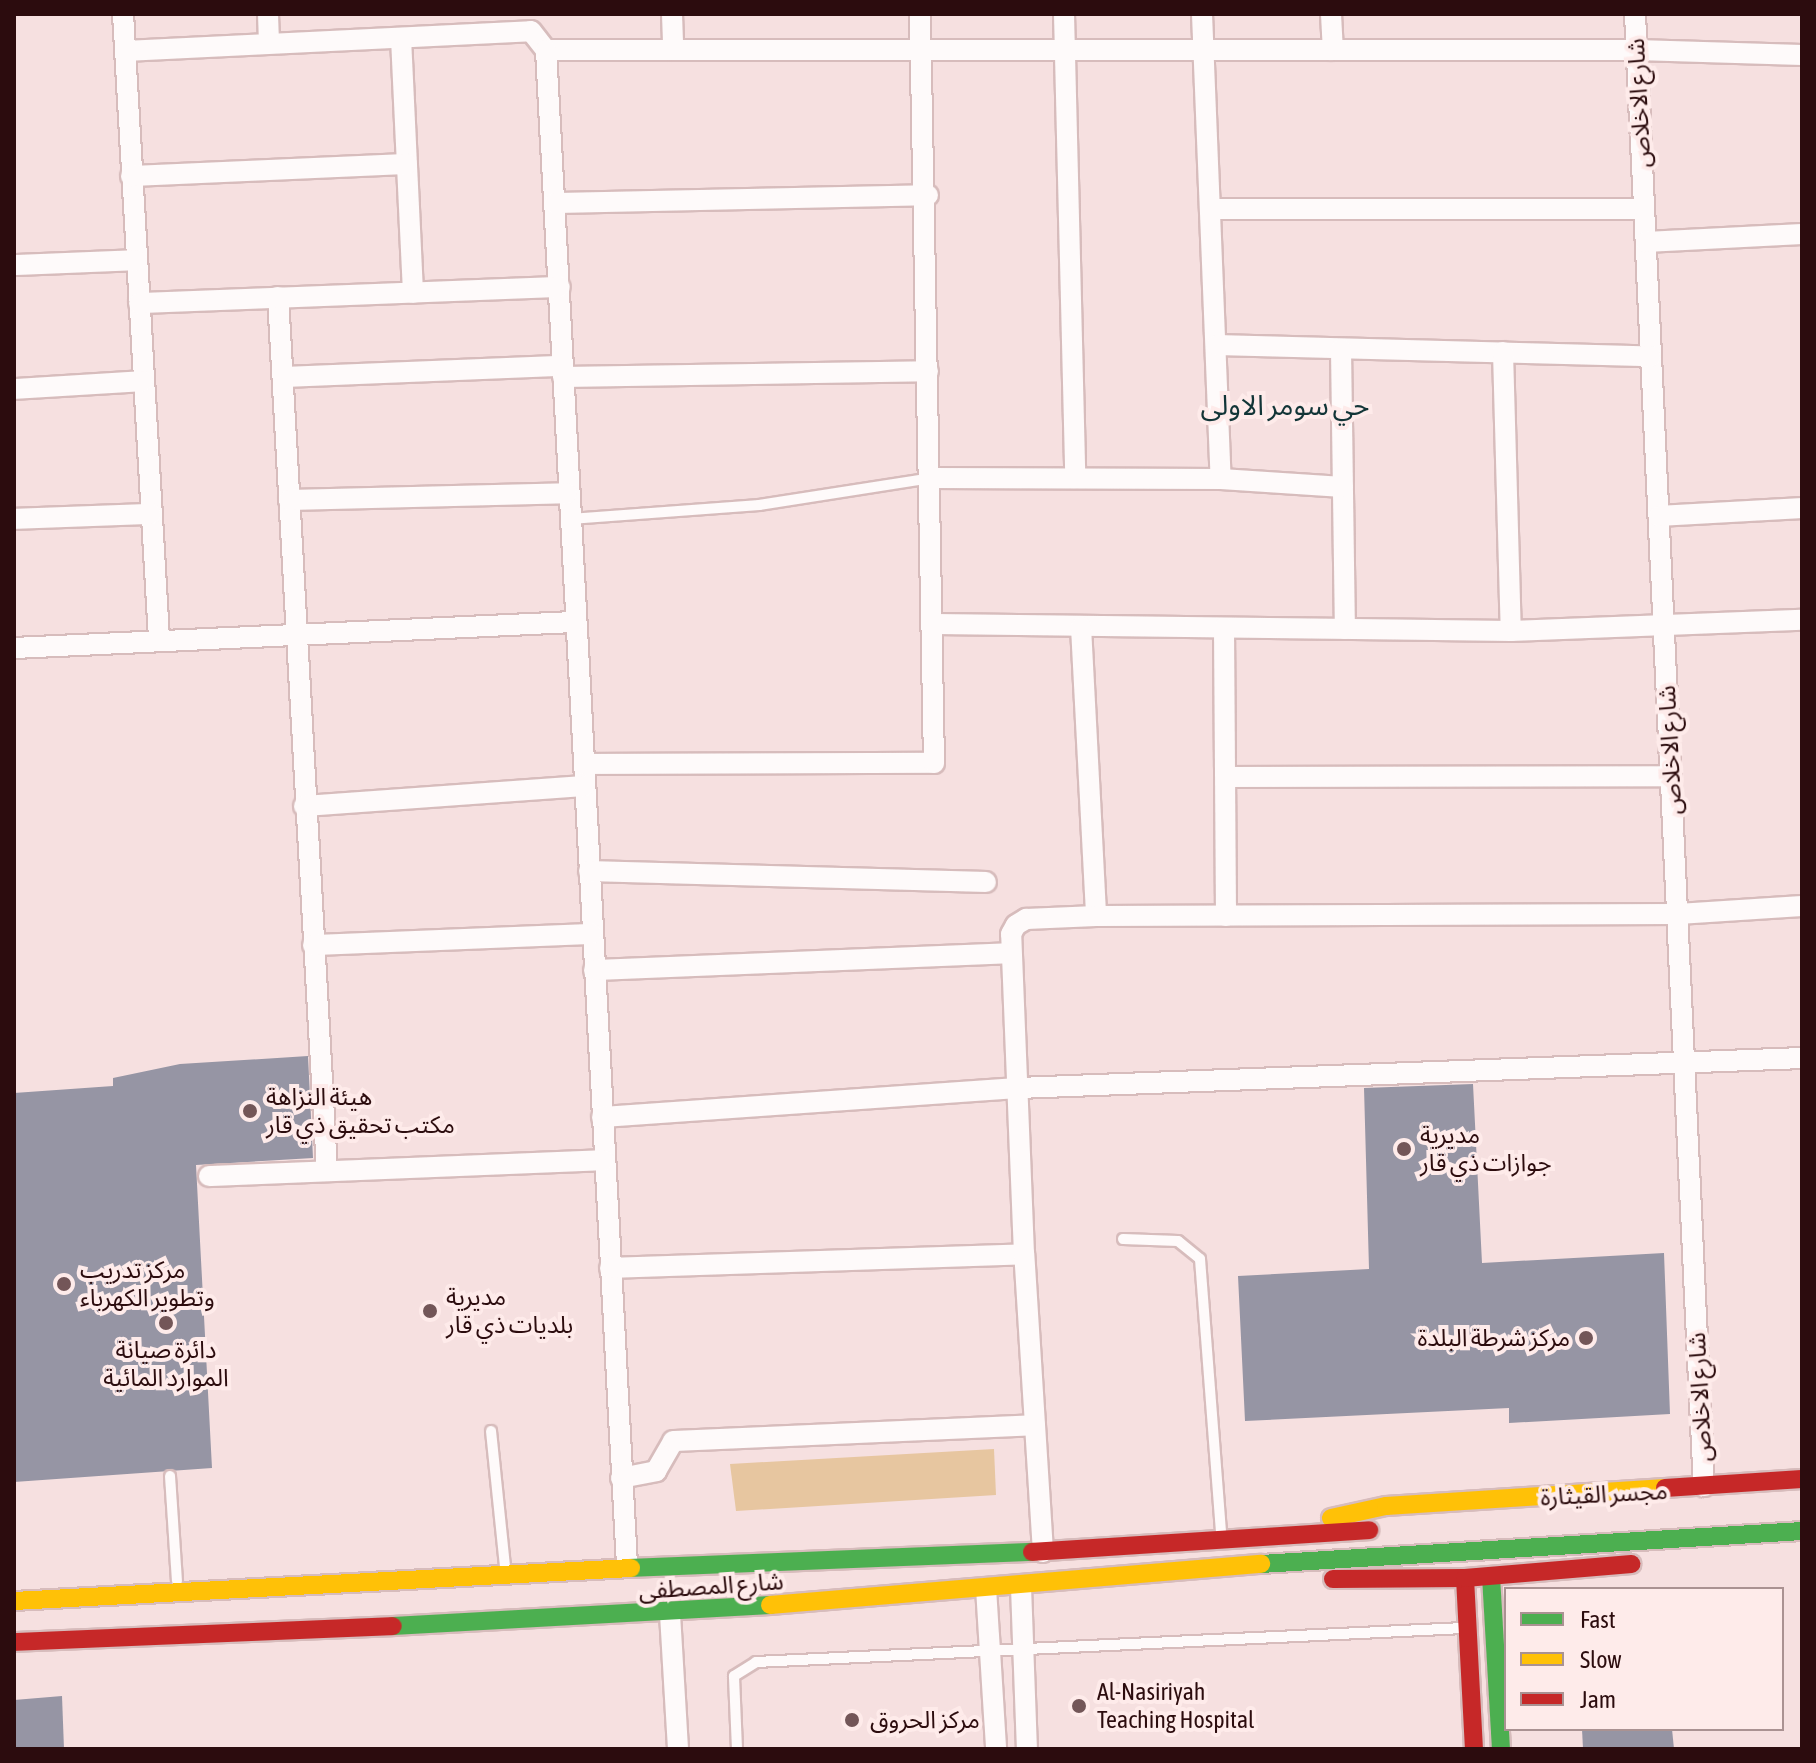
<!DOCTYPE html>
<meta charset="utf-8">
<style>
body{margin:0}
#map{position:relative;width:1816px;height:1763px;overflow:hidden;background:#f6e0e0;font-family:"Asap Condensed","Noto Sans Arabic",sans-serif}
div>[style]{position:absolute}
.green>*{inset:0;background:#e7c6a0}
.building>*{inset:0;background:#9695a4}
.roads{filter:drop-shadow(2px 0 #d7bcbc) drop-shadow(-2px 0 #d7bcbc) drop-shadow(0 2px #d7bcbc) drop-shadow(0 -2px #d7bcbc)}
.lane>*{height:10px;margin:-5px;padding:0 5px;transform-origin:5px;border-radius:5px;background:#fefafa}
.street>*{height:20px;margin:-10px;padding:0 10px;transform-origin:10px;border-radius:10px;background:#fefafa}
.fast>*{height:18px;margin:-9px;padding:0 9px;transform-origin:9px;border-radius:9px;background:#4caf50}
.slow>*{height:18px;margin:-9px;padding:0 9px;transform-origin:9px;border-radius:9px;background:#ffc107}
.jam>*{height:18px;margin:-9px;padding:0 9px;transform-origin:9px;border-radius:9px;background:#c62828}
.dots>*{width:22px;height:22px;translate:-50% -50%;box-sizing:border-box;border:4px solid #feebea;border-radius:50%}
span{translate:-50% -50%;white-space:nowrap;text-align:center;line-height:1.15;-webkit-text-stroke:8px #feebea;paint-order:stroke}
.street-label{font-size:24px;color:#2c0c0e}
.poi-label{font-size:24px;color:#2c0c0e}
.left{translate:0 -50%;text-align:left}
.right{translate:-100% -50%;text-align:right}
.quarter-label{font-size:28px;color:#123537}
.frame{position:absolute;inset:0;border:16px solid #2c0c0e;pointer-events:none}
.legend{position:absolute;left:1504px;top:1587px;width:280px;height:144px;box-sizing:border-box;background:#feebea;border:2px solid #aa9292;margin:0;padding:10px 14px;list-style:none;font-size:24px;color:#2c0c0e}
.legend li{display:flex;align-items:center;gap:16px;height:40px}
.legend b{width:40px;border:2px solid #aa9292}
</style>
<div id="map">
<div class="green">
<i style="clip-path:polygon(994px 1449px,996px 1495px,736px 1511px,730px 1464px)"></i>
</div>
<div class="building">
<i style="clip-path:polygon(308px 1056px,313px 1158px,196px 1165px,212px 1468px,14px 1482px,14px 1093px,113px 1086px,113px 1078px,180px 1064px)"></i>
<i style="clip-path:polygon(1473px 1084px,1482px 1263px,1664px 1253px,1670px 1414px,1509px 1423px,1509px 1408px,1245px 1421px,1238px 1276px,1369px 1269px,1364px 1088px)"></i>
<i style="clip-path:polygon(62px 1696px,64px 1749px,14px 1749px,14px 1700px)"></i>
<i style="clip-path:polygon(1582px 1729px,1672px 1729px,1674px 1749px,1583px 1749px)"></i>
</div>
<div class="roads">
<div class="lane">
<i style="left:570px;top:519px;width:190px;rotate:-4.2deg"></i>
<i style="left:759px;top:505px;width:174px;rotate:-8.9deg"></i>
<i style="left:1123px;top:1239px;width:55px;rotate:2.1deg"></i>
<i style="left:1178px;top:1241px;width:28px;rotate:39deg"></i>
<i style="left:1200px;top:1259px;width:276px;rotate:85.6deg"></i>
<i style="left:491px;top:1431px;width:137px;rotate:84.1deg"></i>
<i style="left:170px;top:1476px;width:105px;rotate:86.2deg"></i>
<i style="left:737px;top:1749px;width:73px;rotate:-92.4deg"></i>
<i style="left:734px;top:1676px;width:26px;rotate:-32deg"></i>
<i style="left:756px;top:1662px;width:709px;rotate:-2.75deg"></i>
</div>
<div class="street">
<i style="left:123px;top:14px;width:626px;rotate:86.7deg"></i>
<i style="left:268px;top:14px;width:29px;rotate:88deg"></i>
<i style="left:672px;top:14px;width:36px;rotate:88deg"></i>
<i style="left:1064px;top:14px;width:464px;rotate:88.6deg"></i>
<i style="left:1202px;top:14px;width:465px;rotate:87.7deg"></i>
<i style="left:1331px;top:14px;width:36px;rotate:87deg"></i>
<i style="left:1635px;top:14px;width:1474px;rotate:87.32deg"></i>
<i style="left:401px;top:38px;width:255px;rotate:87.3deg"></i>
<i style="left:546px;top:50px;width:1091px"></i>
<i style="left:1637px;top:50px;width:165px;rotate:1.7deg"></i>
<i style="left:125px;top:51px;width:406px;rotate:-2.8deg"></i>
<i style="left:531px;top:31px;width:24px;rotate:52deg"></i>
<i style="left:546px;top:50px;width:1519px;rotate:86.94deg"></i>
<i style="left:131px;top:176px;width:276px;rotate:-2.5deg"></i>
<i style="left:555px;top:203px;width:373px;rotate:-1.2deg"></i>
<i style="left:1214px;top:209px;width:430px"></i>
<i style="left:1646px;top:242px;width:156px;rotate:-2.9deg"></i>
<i style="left:14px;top:265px;width:122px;rotate:-2.3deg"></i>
<i style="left:278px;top:297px;width:874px;rotate:86.79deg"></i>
<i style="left:139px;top:303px;width:421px;rotate:-2.2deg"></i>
<i style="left:1217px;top:345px;width:434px;rotate:1.5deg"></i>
<i style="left:1341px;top:349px;width:280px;rotate:89.2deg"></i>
<i style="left:1503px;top:352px;width:279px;rotate:88.4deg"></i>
<i style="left:284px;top:377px;width:279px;rotate:-2.3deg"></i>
<i style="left:563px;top:377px;width:365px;rotate:-0.9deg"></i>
<i style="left:14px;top:389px;width:129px;rotate:-3.5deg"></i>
<i style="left:931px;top:478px;width:290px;rotate:0.2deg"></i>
<i style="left:1221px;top:479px;width:122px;rotate:3.8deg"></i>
<i style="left:289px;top:500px;width:278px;rotate:-1.4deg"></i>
<i style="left:1659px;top:516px;width:143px;rotate:-3.2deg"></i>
<i style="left:14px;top:519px;width:137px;rotate:-2.1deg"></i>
<i style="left:935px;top:624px;width:576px;rotate:0.7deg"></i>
<i style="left:1511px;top:631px;width:291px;rotate:-2.2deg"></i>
<i style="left:1081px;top:627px;width:289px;rotate:87deg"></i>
<i style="left:1224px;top:628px;width:288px;rotate:89.6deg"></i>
<i style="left:14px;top:648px;width:561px;rotate:-2.66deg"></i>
<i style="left:584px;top:764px;width:350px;rotate:-0.2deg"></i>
<i style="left:934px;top:763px;width:749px;rotate:-91.07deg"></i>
<i style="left:1226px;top:777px;width:445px;rotate:-0.1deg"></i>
<i style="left:304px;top:806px;width:281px;rotate:-4.1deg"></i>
<i style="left:589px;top:871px;width:397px;rotate:1.6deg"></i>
<i style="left:313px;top:945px;width:279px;rotate:-2.3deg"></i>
<i style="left:594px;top:970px;width:417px;rotate:-2.3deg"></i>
<i style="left:602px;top:1117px;width:417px;rotate:-4deg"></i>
<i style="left:1018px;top:1088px;width:785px;rotate:-2.19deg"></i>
<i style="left:209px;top:1176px;width:395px;rotate:-2.3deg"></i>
<i style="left:610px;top:1268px;width:414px;rotate:-1.9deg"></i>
<i style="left:621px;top:1478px;width:36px;rotate:-11deg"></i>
<i style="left:656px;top:1471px;width:34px;rotate:-60deg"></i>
<i style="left:673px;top:1441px;width:362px;rotate:-2.5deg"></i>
<i style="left:1043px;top:1552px;width:299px;rotate:-93.6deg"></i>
<i style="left:1024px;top:1254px;width:320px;rotate:-92.3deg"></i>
<i style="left:1011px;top:934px;width:10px;rotate:-61deg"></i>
<i style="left:1016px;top:925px;width:12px;rotate:-31deg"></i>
<i style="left:1026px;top:919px;width:70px;rotate:-2.5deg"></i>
<i style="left:1096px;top:916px;width:582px;rotate:-0.2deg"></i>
<i style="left:1678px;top:914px;width:124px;rotate:-3.7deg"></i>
<i style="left:1021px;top:1587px;width:162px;rotate:87.9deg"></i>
<i style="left:986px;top:1588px;width:161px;rotate:86.4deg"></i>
<i style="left:670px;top:1614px;width:135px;rotate:86.6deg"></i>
</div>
<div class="fast">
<i style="left:1261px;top:1564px;width:542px;rotate:-3.49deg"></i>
<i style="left:631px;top:1568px;width:401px;rotate:-2.3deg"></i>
<i style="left:1491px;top:1576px;width:173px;rotate:86.7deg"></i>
<i style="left:393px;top:1626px;width:378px;rotate:-3.2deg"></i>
</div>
<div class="slow">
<i style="left:1331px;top:1518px;width:56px;rotate:-12.3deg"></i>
<i style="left:1386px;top:1506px;width:280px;rotate:-3.7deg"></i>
<i style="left:14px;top:1601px;width:618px;rotate:-3.06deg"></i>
<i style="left:770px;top:1605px;width:493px;rotate:-4.8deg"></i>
</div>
<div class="jam">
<i style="left:1665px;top:1488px;width:137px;rotate:-3.8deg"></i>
<i style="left:1032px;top:1552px;width:338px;rotate:-3.7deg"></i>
<i style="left:1465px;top:1578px;width:171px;rotate:87deg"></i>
<i style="left:1333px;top:1579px;width:132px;rotate:-0.4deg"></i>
<i style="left:1465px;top:1578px;width:167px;rotate:-4.8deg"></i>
<i style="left:14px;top:1642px;width:379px;rotate:-2.4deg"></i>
</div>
</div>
<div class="dots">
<i style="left:250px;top:1111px;background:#735658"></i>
<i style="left:1404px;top:1149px;background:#735658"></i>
<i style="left:64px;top:1284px;background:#735658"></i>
<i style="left:430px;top:1311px;background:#735658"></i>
<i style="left:166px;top:1323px;background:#735658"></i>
<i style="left:1586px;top:1338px;background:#735658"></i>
<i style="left:1079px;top:1706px;background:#735658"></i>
<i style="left:852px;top:1720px;background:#735658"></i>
</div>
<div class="street-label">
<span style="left:1639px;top:103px;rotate:-93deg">شارع الاخلاص</span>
<span style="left:1670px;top:750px;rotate:-93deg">شارع الاخلاص</span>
<span style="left:1700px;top:1397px;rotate:-93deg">شارع الاخلاص</span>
<span style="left:1604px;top:1494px;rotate:-3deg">مجسر القيثارة</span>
<span style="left:711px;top:1586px;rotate:-4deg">شارع المصطفى</span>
</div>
<div class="poi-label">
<span class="left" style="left:266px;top:1111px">هيئة النزاهة<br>مكتب تحقيق ذي قار</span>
<span class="left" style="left:1420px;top:1149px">مديرية<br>جوازات ذي قار</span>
<span class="left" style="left:80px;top:1284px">مركز تدريب<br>وتطوير الكهرباء</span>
<span class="left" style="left:446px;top:1311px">مديرية<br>بلديات ذي قار</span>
<span class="right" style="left:1570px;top:1338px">مركز شرطة البلدة</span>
<span style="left:166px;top:1364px">دائرة صيانة<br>الموارد المائية</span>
<span class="left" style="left:1097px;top:1706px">Al-Nasiriyah<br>Teaching Hospital</span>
<span class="left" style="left:870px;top:1720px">مركز الحروق</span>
</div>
<div class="quarter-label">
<span style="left:1285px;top:405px">حي سومر الاولى</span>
</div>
<div class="frame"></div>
<ul class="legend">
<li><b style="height:10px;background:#4caf50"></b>Fast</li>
<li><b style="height:10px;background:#ffc107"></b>Slow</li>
<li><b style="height:10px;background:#c62828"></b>Jam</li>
</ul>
</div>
